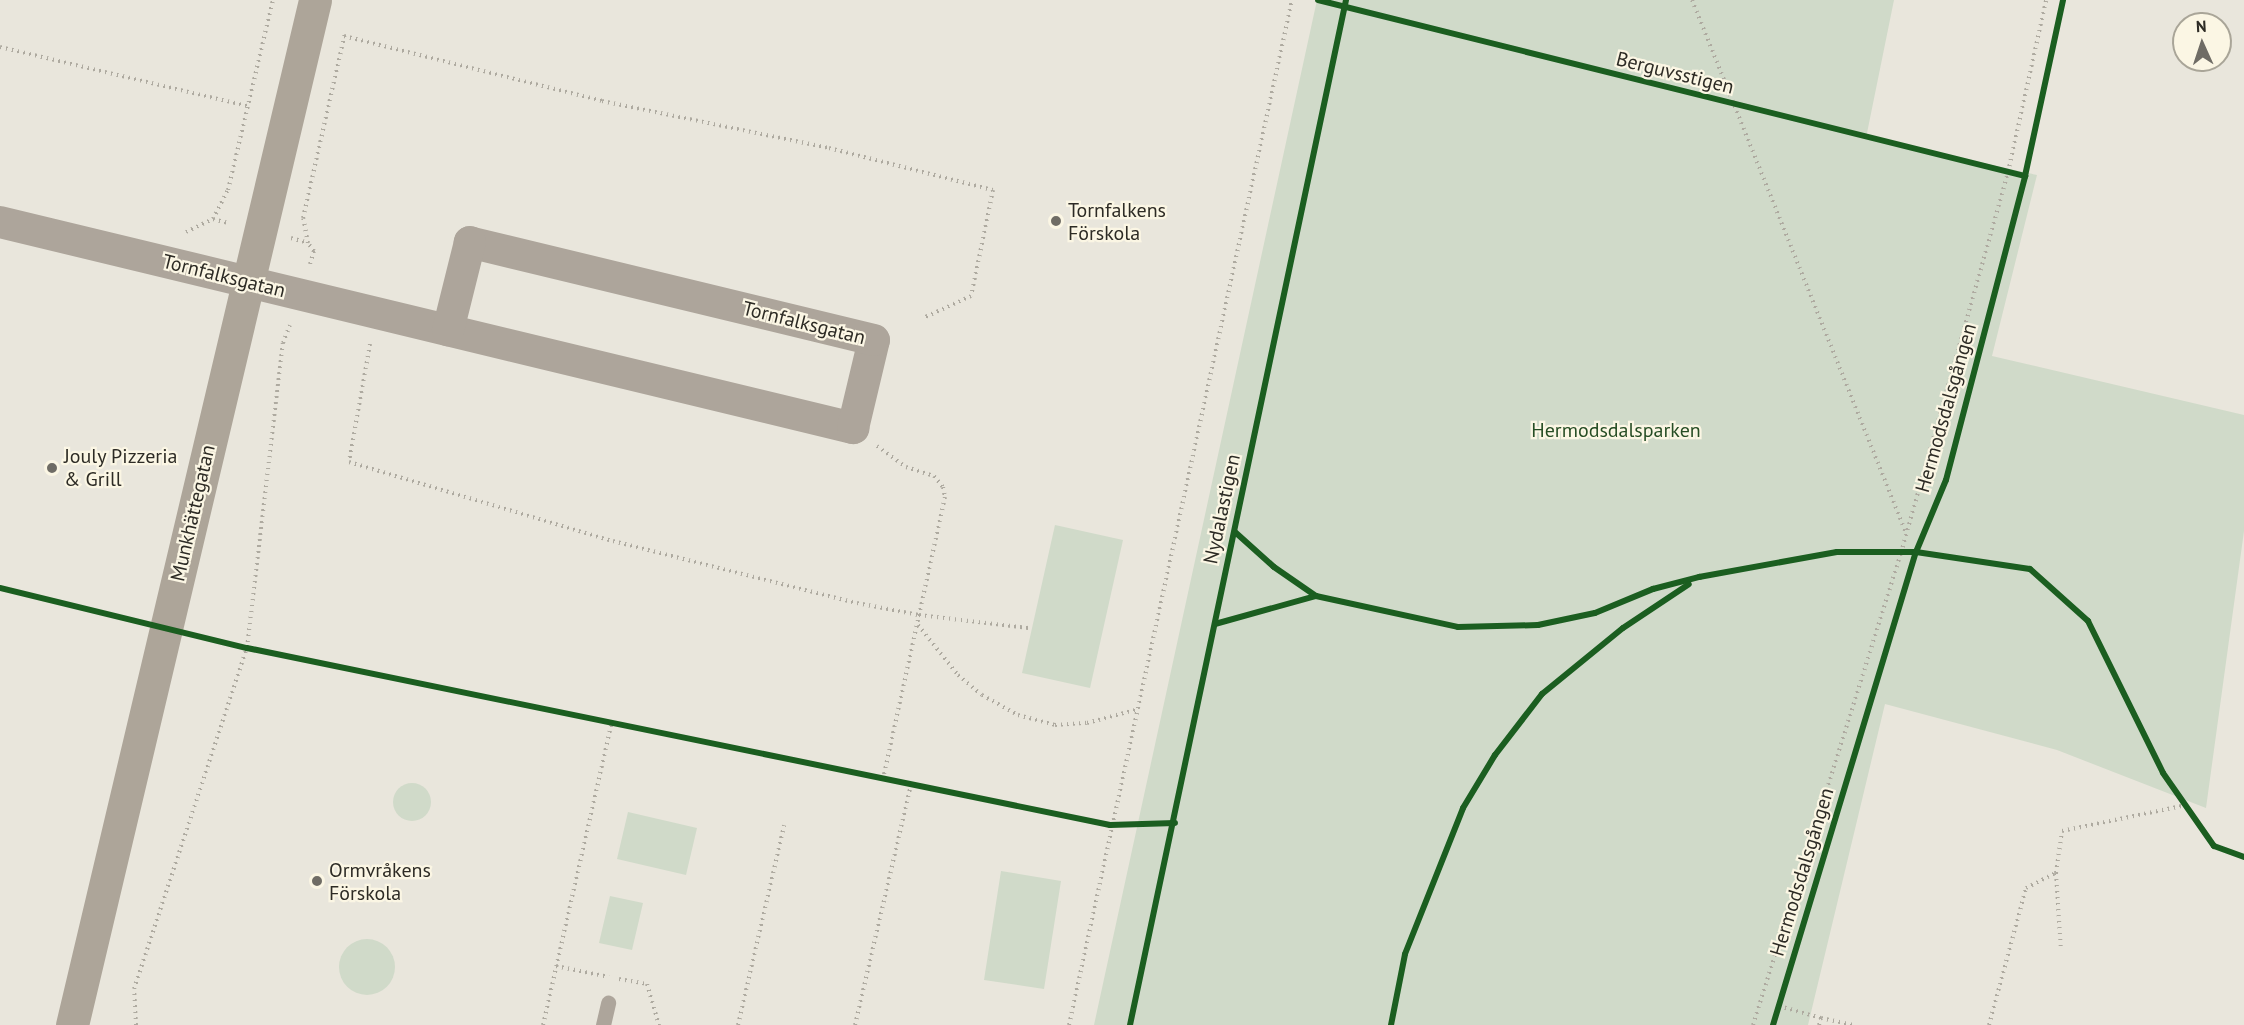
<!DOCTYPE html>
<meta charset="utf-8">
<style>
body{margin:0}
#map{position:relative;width:2244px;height:1025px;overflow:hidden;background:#e9e6dc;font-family:"PT Sans",sans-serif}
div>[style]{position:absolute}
.green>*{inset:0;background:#d0dac9}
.round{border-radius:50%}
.path>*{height:4px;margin-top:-2px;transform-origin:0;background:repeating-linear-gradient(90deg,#aeaaa0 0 1.5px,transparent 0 6px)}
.lane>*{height:15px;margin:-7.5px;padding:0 7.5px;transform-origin:7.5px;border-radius:7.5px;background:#ada59b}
.street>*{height:32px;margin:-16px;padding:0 16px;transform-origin:16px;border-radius:16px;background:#ada59b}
.secondary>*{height:33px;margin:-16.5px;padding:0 16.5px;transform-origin:16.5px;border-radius:16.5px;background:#ada599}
.cycleway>*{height:6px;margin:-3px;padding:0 3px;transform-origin:3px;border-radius:3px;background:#1b5e20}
.dots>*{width:16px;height:16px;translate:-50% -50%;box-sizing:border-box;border:3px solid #fbf6e4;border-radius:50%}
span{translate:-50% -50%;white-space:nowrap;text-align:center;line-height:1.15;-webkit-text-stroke:4.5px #fbf6e4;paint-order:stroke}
.street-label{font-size:20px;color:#2d2b25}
.poi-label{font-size:20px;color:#2d2b25}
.left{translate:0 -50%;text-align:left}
.park-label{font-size:20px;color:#264d24}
.north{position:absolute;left:2172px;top:12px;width:60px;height:60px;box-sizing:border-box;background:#fbf6e4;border:2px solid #a9a598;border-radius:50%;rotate:357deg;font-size:16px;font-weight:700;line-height:24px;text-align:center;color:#2d2b25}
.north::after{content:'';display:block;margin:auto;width:21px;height:27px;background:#6f6c65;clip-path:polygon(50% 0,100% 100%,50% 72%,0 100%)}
</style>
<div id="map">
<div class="green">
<i style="clip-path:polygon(1317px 0,1894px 0,1866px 138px,2037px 175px,1992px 356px,2244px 415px,2244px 531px,2206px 808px,2057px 750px,1885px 704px,1808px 1025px,1094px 1025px)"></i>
<i style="clip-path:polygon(1055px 525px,1123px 540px,1090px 688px,1022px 673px)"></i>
<i class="round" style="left:393px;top:783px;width:38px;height:38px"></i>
<i style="clip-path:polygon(628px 812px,697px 828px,686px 875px,617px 859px)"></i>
<i style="clip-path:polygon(1001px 871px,1061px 881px,1044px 989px,984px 980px)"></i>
<i style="clip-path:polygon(610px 896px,643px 903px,632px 950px,599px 943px)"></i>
<i class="round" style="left:339px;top:939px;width:56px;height:56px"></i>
</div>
<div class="path">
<i style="left:1692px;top:0;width:574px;rotate:68.12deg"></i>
<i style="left:344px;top:36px;width:266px;rotate:14.1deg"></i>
<i style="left:602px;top:101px;width:232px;rotate:11.7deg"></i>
<i style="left:829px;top:148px;width:169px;rotate:14.4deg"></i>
<i style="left:993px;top:190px;width:108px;rotate:101.7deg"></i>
<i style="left:971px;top:296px;width:53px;rotate:155.4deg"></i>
<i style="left:0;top:47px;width:255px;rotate:13.4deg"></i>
<i style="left:213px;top:219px;width:16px;rotate:15deg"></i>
<i style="left:186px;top:232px;width:30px;rotate:-26deg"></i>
<i style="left:213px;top:219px;width:33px;rotate:-63deg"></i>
<i style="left:228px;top:190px;width:195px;rotate:-76.7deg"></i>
<i style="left:291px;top:238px;width:18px;rotate:16deg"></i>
<i style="left:310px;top:264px;width:14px;rotate:-73deg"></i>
<i style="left:314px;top:251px;width:10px;rotate:-127deg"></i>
<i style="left:308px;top:243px;width:25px;rotate:-101deg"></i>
<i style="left:303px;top:218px;width:190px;rotate:-77.2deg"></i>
<i style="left:370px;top:344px;width:120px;rotate:100.1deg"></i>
<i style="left:349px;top:462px;width:276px;rotate:16.7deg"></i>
<i style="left:613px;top:541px;width:252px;rotate:14.3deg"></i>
<i style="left:857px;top:603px;width:63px;rotate:11deg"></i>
<i style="left:919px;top:615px;width:110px;rotate:6.8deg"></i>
<i style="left:877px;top:446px;width:36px;rotate:36deg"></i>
<i style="left:906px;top:467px;width:29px;rotate:18deg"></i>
<i style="left:934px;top:476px;width:14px;rotate:51deg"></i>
<i style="left:943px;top:487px;width:10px;rotate:79deg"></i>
<i style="left:945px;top:497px;width:289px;rotate:102.4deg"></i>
<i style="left:918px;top:625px;width:64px;rotate:51.3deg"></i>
<i style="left:958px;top:675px;width:31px;rotate:40deg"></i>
<i style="left:982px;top:695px;width:41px;rotate:29.1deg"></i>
<i style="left:1018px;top:715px;width:38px;rotate:15deg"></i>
<i style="left:1055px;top:725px;width:32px;rotate:-4deg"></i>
<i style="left:1087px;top:723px;width:50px;rotate:-15.2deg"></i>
<i style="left:2056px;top:873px;width:78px;rotate:86.3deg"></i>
<i style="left:556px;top:966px;width:54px;rotate:11.7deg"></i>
<i style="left:619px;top:979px;width:28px;rotate:10deg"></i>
<i style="left:647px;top:984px;width:43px;rotate:73.7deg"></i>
<i style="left:1779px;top:1006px;width:44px;rotate:15.9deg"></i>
<i style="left:136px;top:1025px;width:36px;rotate:-93deg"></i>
<i style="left:134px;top:989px;width:359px;rotate:-71.7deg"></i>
<i style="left:247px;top:648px;width:307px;rotate:-83.3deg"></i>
<i style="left:283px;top:343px;width:19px;rotate:-69deg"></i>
<i style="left:543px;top:1025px;width:311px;rotate:-77.2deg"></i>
<i style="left:738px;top:1025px;width:205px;rotate:-77deg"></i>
<i style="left:855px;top:1025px;width:247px;rotate:-76.9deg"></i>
<i style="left:1069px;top:1025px;width:1049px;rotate:-77.73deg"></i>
<i style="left:1753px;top:1025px;width:495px;rotate:-72.6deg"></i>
<i style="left:1901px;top:553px;width:396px;rotate:-74.3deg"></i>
<i style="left:2008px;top:172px;width:176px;rotate:-77.5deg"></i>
<i style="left:1819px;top:1025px;width:7px;rotate:-74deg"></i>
<i style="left:1821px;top:1018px;width:33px;rotate:12deg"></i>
<i style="left:1989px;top:1025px;width:142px;rotate:-74.9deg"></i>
<i style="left:2026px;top:888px;width:34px;rotate:-27deg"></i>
<i style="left:2056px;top:873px;width:42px;rotate:-81.9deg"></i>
<i style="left:2062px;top:831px;width:127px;rotate:-11.8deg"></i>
</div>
<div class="lane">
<i style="left:603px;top:1025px;width:23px;rotate:-77deg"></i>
</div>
<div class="street">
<i style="left:0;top:222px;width:878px;rotate:13.58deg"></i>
<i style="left:853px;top:428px;width:90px;rotate:-76.6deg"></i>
<i style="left:874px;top:340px;width:416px;rotate:-166.4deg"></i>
<i style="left:470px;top:242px;width:91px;rotate:104deg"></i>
</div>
<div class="secondary">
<i style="left:72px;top:1025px;width:1053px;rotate:-76.66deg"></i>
</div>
<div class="cycleway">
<i style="left:1318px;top:0;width:729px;rotate:13.98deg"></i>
<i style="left:1235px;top:532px;width:52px;rotate:41.9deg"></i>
<i style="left:1274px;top:567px;width:51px;rotate:34.6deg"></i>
<i style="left:0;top:588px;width:254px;rotate:13.7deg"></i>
<i style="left:247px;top:648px;width:881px;rotate:11.59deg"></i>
<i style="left:1110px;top:825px;width:65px;rotate:-1.8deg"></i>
<i style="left:1215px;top:624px;width:105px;rotate:-15.5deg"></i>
<i style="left:1316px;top:596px;width:145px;rotate:12.3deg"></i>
<i style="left:1458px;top:627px;width:80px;rotate:-1.4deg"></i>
<i style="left:1538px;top:625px;width:58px;rotate:-11.9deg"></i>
<i style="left:1595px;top:613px;width:63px;rotate:-22.5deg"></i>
<i style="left:1653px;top:589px;width:48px;rotate:-14.6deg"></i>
<i style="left:1699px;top:577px;width:140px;rotate:-10.3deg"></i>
<i style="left:1837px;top:552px;width:79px"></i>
<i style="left:1916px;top:552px;width:115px;rotate:8.5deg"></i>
<i style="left:2030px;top:569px;width:78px;rotate:41.9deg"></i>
<i style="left:2088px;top:621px;width:169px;rotate:63.7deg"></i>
<i style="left:2163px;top:773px;width:89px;rotate:55.1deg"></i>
<i style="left:2214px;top:846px;width:32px;rotate:20deg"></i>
<i style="left:1130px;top:1025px;width:1048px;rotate:-78.1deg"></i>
<i style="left:1391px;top:1025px;width:72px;rotate:-78.8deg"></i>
<i style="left:1405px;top:954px;width:157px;rotate:-68.3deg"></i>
<i style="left:1463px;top:808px;width:62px;rotate:-58.9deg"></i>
<i style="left:1495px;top:755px;width:77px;rotate:-52.4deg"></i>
<i style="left:1542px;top:694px;width:104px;rotate:-39.2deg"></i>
<i style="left:1623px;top:628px;width:79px;rotate:-33.7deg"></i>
<i style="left:1773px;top:1025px;width:494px;rotate:-73.2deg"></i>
<i style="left:1916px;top:552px;width:78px;rotate:-67.4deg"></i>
<i style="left:1946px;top:480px;width:314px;rotate:-75.4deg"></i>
<i style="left:2025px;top:176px;width:180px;rotate:-77.8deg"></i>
</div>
<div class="dots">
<i style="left:1056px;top:221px;background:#6f6c65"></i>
<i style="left:52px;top:468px;background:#6f6c65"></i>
<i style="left:317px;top:881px;background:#6f6c65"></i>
</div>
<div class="street-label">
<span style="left:1675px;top:73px;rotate:14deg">Berguvsstigen</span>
<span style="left:224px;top:276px;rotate:14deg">Tornfalksgatan</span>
<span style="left:804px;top:323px;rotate:14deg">Tornfalksgatan</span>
<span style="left:1946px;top:408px;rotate:-74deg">Hermodsdalsgången</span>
<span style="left:1222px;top:509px;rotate:-78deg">Nydalastigen</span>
<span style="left:193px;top:513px;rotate:-77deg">Munkhättegatan</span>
<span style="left:1802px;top:872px;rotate:-73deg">Hermodsdalsgången</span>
</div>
<div class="poi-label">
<span class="left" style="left:1068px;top:222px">Tornfalkens<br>Förskola</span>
<span class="left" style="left:64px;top:468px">Jouly Pizzeria<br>&amp; Grill</span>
<span class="left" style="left:329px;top:882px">Ormvråkens<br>Förskola</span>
</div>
<div class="park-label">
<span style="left:1616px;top:430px">Hermodsdalsparken</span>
</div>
<div class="north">N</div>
</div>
